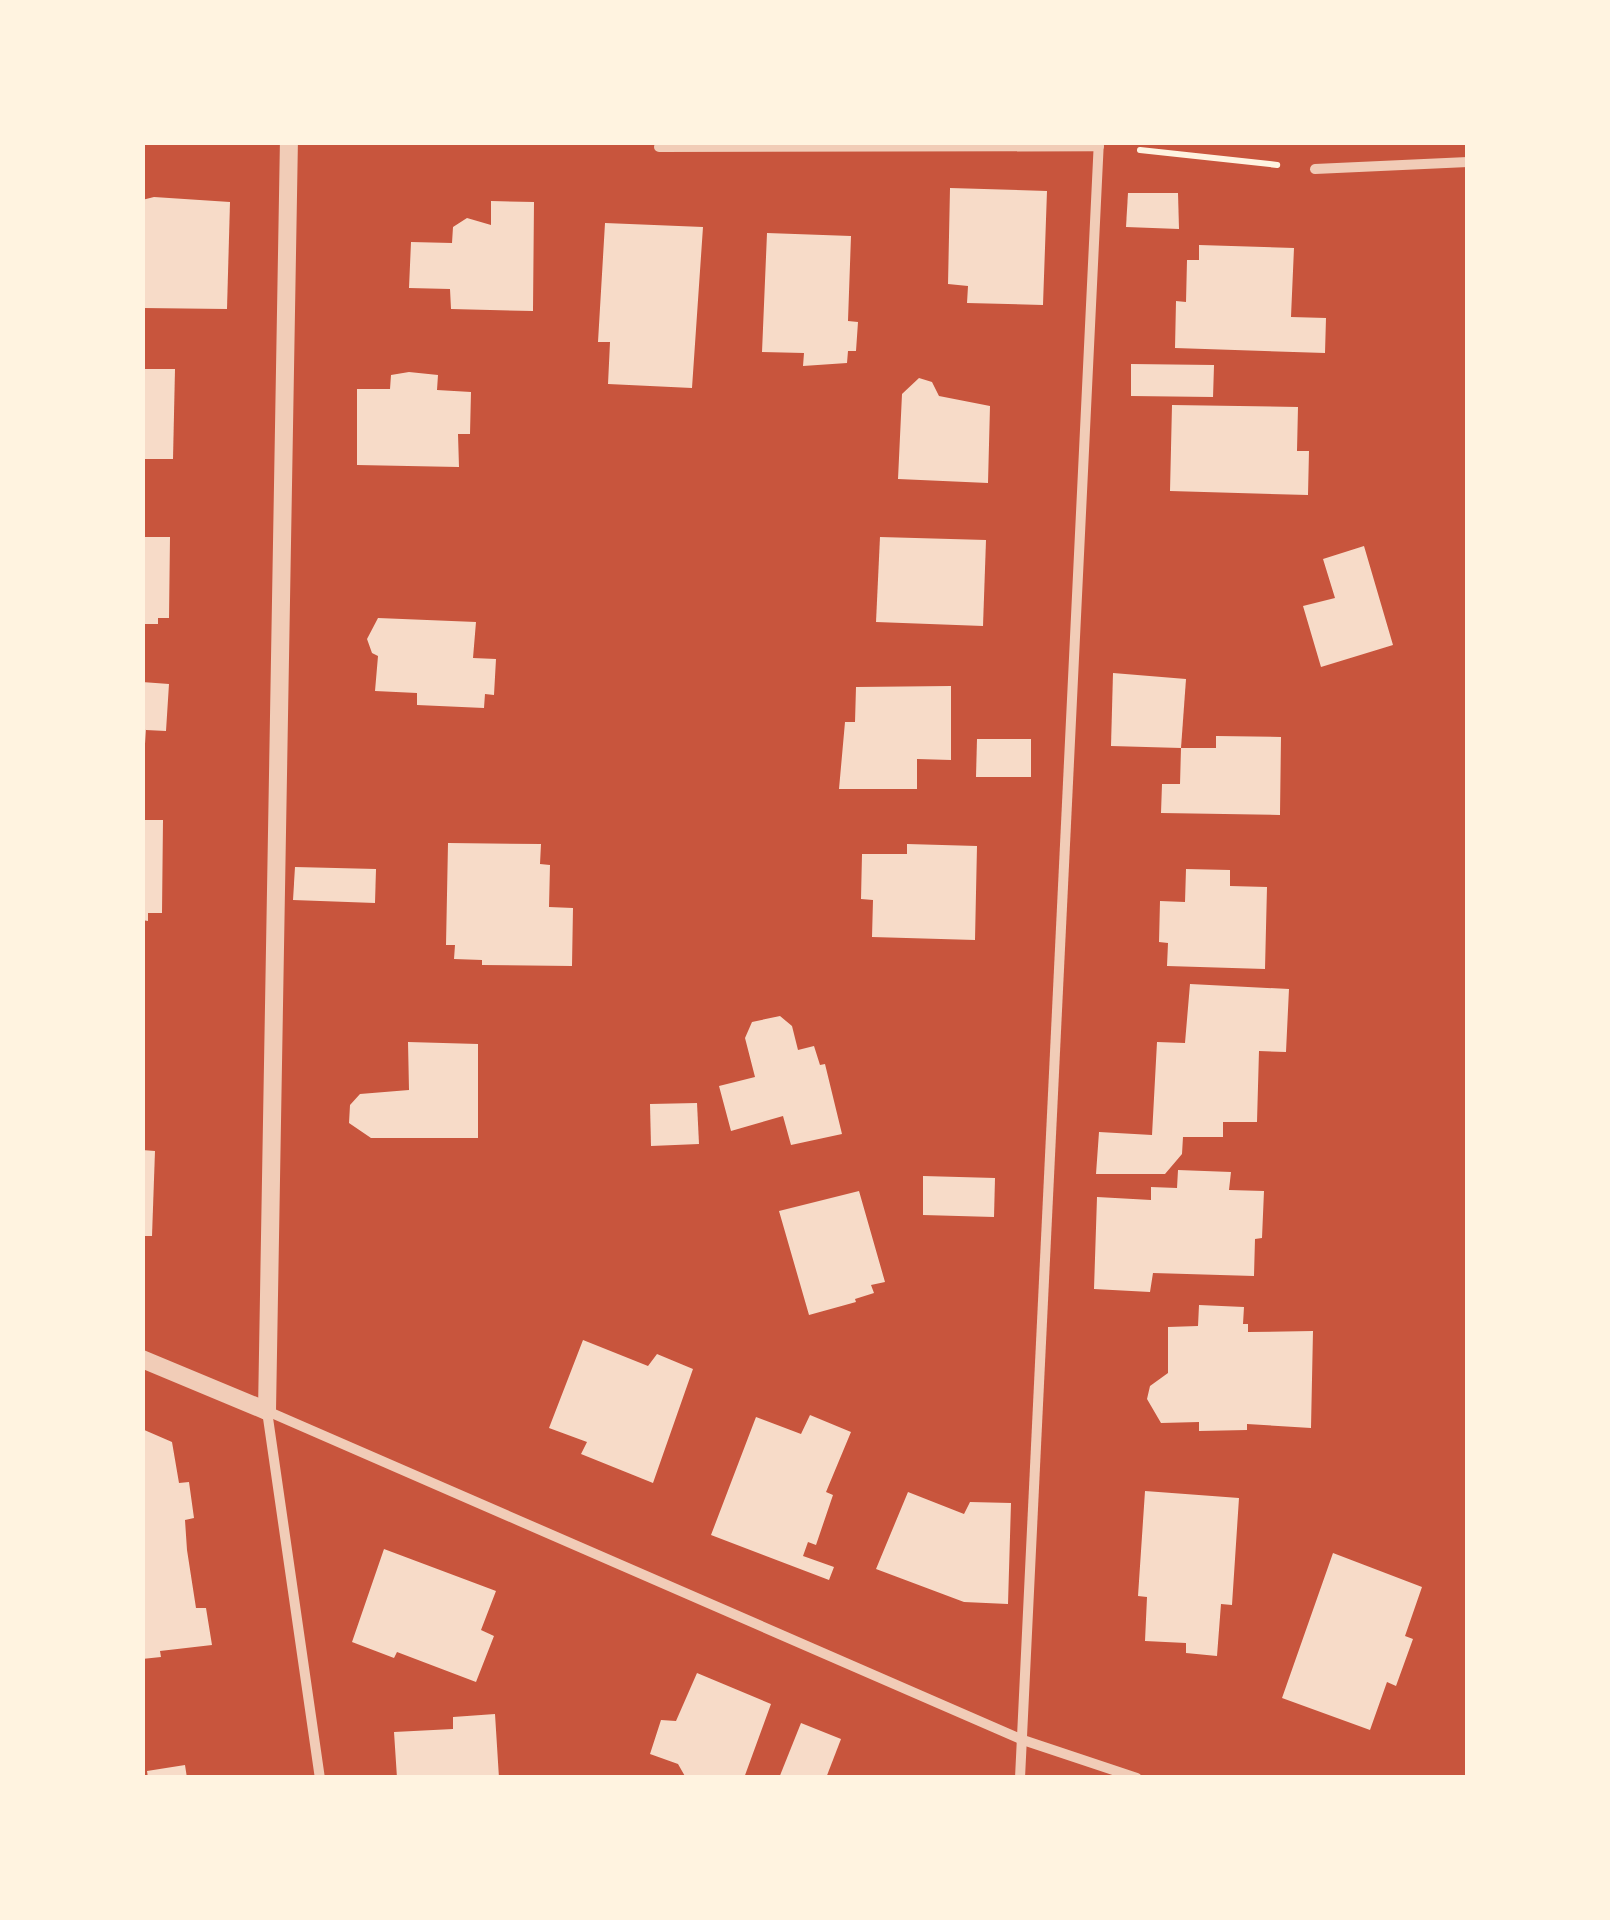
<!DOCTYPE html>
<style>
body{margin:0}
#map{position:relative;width:1610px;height:1920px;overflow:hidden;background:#c8553d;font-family:Overpass,sans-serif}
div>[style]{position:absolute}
.building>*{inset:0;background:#f7dbc8}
.path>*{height:6px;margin:-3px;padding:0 3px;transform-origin:3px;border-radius:3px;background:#fff3e0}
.minor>*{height:10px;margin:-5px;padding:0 5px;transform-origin:5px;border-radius:5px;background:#f1ccb7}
.tertiary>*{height:18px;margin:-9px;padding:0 9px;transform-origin:9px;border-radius:9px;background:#f1ccb7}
span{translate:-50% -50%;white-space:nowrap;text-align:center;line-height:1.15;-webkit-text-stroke:8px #fff3e0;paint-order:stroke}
.frame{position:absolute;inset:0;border:145px solid #fff3e0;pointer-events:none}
</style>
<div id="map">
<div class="building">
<i style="clip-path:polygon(950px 188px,1047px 191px,1043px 305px,967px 303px,968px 286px,948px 284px)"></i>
<i style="clip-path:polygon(1128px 193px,1178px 193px,1179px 229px,1126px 227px)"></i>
<i style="clip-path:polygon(154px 197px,230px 202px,227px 309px,142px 308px,142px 200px)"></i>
<i style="clip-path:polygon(491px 201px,534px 202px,533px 311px,451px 309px,450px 289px,409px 288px,411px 242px,452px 243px,453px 227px,467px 218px,491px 225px)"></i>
<i style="clip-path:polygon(605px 223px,703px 227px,692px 388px,608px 384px,610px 342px,598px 342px)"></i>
<i style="clip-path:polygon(767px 233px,851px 236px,848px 321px,858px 322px,856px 351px,848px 351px,847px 363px,803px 366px,804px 353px,762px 352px)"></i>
<i style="clip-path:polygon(1199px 245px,1294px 248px,1291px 317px,1326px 318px,1325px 353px,1175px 348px,1176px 301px,1186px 302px,1187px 260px,1199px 260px)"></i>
<i style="clip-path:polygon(1131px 364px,1214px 365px,1213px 397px,1131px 396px)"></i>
<i style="clip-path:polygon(142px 369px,175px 369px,173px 459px,142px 459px)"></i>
<i style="clip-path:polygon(409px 372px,438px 375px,437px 390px,471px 392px,470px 434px,458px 434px,459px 467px,357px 465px,357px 389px,390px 389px,391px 375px)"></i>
<i style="clip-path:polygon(919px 378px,932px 382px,939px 396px,990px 406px,988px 483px,898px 479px,902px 394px)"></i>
<i style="clip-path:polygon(1172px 405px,1298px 407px,1297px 451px,1309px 451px,1308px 495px,1170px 491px)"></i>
<i style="clip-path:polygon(142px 537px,170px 537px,169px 618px,158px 618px,158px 624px,142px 624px)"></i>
<i style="clip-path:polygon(880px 537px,986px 540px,983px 626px,876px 622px)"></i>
<i style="clip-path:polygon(1364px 546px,1393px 645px,1321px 667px,1303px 606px,1335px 598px,1323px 559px)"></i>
<i style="clip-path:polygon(378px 618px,476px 622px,473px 658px,496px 659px,494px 695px,485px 694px,484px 708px,417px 705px,417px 693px,375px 691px,378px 656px,372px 653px,367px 639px)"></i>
<i style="clip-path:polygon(1113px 673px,1186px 679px,1181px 748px,1111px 746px)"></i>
<i style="clip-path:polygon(142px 682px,169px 684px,166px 731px,146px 730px,146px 744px)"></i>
<i style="clip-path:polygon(951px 686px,951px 760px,917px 759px,917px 789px,839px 789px,845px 722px,855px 722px,856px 687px)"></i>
<i style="clip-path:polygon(1216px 736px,1281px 737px,1280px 815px,1161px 813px,1162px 784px,1180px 784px,1181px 748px,1216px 748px)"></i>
<i style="clip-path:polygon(977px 739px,1031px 739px,1031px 777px,976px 777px)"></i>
<i style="clip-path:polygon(142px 820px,163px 820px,162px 913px,148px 913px,148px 921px,142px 920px)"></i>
<i style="clip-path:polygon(448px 843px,541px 844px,540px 864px,550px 865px,549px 907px,573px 908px,572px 966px,482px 965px,482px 960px,454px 959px,455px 945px,446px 945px)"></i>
<i style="clip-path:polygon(907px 844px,977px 846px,975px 940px,872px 937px,873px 900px,861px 899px,862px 854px,907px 854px)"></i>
<i style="clip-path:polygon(295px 867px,376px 869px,375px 903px,293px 900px)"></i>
<i style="clip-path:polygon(1186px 869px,1230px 870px,1230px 886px,1267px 887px,1265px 969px,1167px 966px,1168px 943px,1159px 942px,1160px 901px,1185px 902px)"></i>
<i style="clip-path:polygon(1190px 984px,1289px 989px,1286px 1052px,1259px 1051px,1257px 1122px,1223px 1122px,1223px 1137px,1183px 1137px,1182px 1154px,1165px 1174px,1096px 1174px,1099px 1132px,1152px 1135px,1157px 1042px,1185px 1043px)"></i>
<i style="clip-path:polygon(780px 1016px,792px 1026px,798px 1050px,814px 1046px,820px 1065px,825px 1064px,842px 1134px,791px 1145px,783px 1116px,731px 1131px,719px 1086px,755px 1077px,745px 1038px,752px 1022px)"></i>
<i style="clip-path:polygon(408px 1042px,478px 1044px,478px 1138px,371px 1138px,349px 1123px,350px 1105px,360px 1094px,409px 1090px)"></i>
<i style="clip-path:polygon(697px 1103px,699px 1144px,651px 1146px,650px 1104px)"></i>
<i style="clip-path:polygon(142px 1150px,155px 1151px,152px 1236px,142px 1236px)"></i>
<i style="clip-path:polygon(1178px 1170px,1231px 1172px,1229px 1190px,1264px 1191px,1262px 1238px,1255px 1239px,1254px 1276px,1153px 1273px,1150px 1292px,1094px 1289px,1097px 1197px,1151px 1200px,1151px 1187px,1177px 1188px)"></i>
<i style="clip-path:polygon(923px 1176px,995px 1178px,994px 1217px,923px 1215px)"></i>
<i style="clip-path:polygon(859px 1191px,885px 1282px,871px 1285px,874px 1293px,855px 1299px,856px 1302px,809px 1315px,779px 1211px)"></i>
<i style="clip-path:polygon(1199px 1305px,1244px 1307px,1243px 1324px,1248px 1324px,1248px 1332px,1313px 1331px,1311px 1428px,1247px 1424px,1247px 1430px,1199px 1431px,1199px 1422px,1161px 1423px,1147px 1399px,1150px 1386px,1168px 1373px,1168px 1327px,1198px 1326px)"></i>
<i style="clip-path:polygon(583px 1340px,648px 1366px,657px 1354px,693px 1369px,653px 1483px,581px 1454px,587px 1442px,549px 1428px)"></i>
<i style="clip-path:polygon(810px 1415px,851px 1432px,826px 1492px,833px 1495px,816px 1545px,808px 1542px,803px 1556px,834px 1567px,829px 1580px,711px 1535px,756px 1417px,801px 1434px)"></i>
<i style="clip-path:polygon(142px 1429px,172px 1442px,179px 1483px,189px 1482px,194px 1518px,185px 1520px,187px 1550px,196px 1608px,206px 1608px,212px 1645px,160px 1651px,161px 1657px,142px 1659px)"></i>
<i style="clip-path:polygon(1145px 1491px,1239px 1498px,1232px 1605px,1221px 1604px,1217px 1656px,1186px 1653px,1186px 1643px,1145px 1641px,1147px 1597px,1138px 1596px)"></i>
<i style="clip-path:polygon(908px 1492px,964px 1514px,970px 1502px,1011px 1503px,1008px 1604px,964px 1602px,876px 1569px)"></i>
<i style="clip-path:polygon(384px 1549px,496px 1591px,481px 1630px,494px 1636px,476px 1682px,397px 1652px,394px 1658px,352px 1642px)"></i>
<i style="clip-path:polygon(1333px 1553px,1422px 1587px,1405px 1636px,1413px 1639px,1396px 1686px,1387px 1682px,1370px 1730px,1282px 1698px)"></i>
<i style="clip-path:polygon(697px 1673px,771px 1704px,744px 1778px,686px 1778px,678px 1764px,650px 1754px,661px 1720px,676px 1721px)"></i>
<i style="clip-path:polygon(495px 1714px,499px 1778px,397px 1778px,394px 1732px,453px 1729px,453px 1717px)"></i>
<i style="clip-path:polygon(801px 1723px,841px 1739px,826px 1778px,779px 1778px)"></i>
<i style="clip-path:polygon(185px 1765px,187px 1778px,148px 1778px,147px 1771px)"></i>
</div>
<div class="path">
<i style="left:1140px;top:150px;width:138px;rotate:6.2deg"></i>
</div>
<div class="minor">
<i style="left:659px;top:147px;width:440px;rotate:-0.1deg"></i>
<i style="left:1315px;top:169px;width:153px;rotate:-2.6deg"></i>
<i style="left:267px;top:1411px;width:824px;rotate:23.52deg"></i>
<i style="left:1023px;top:1740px;width:120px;rotate:18.4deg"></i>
<i style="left:267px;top:1411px;width:371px;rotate:81.8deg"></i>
<i style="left:1020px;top:1778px;width:1638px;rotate:-87.24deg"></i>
</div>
<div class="tertiary">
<i style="left:142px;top:1359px;width:135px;rotate:22.6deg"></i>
<i style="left:267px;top:1411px;width:1269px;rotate:-89.01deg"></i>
</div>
<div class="frame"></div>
</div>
